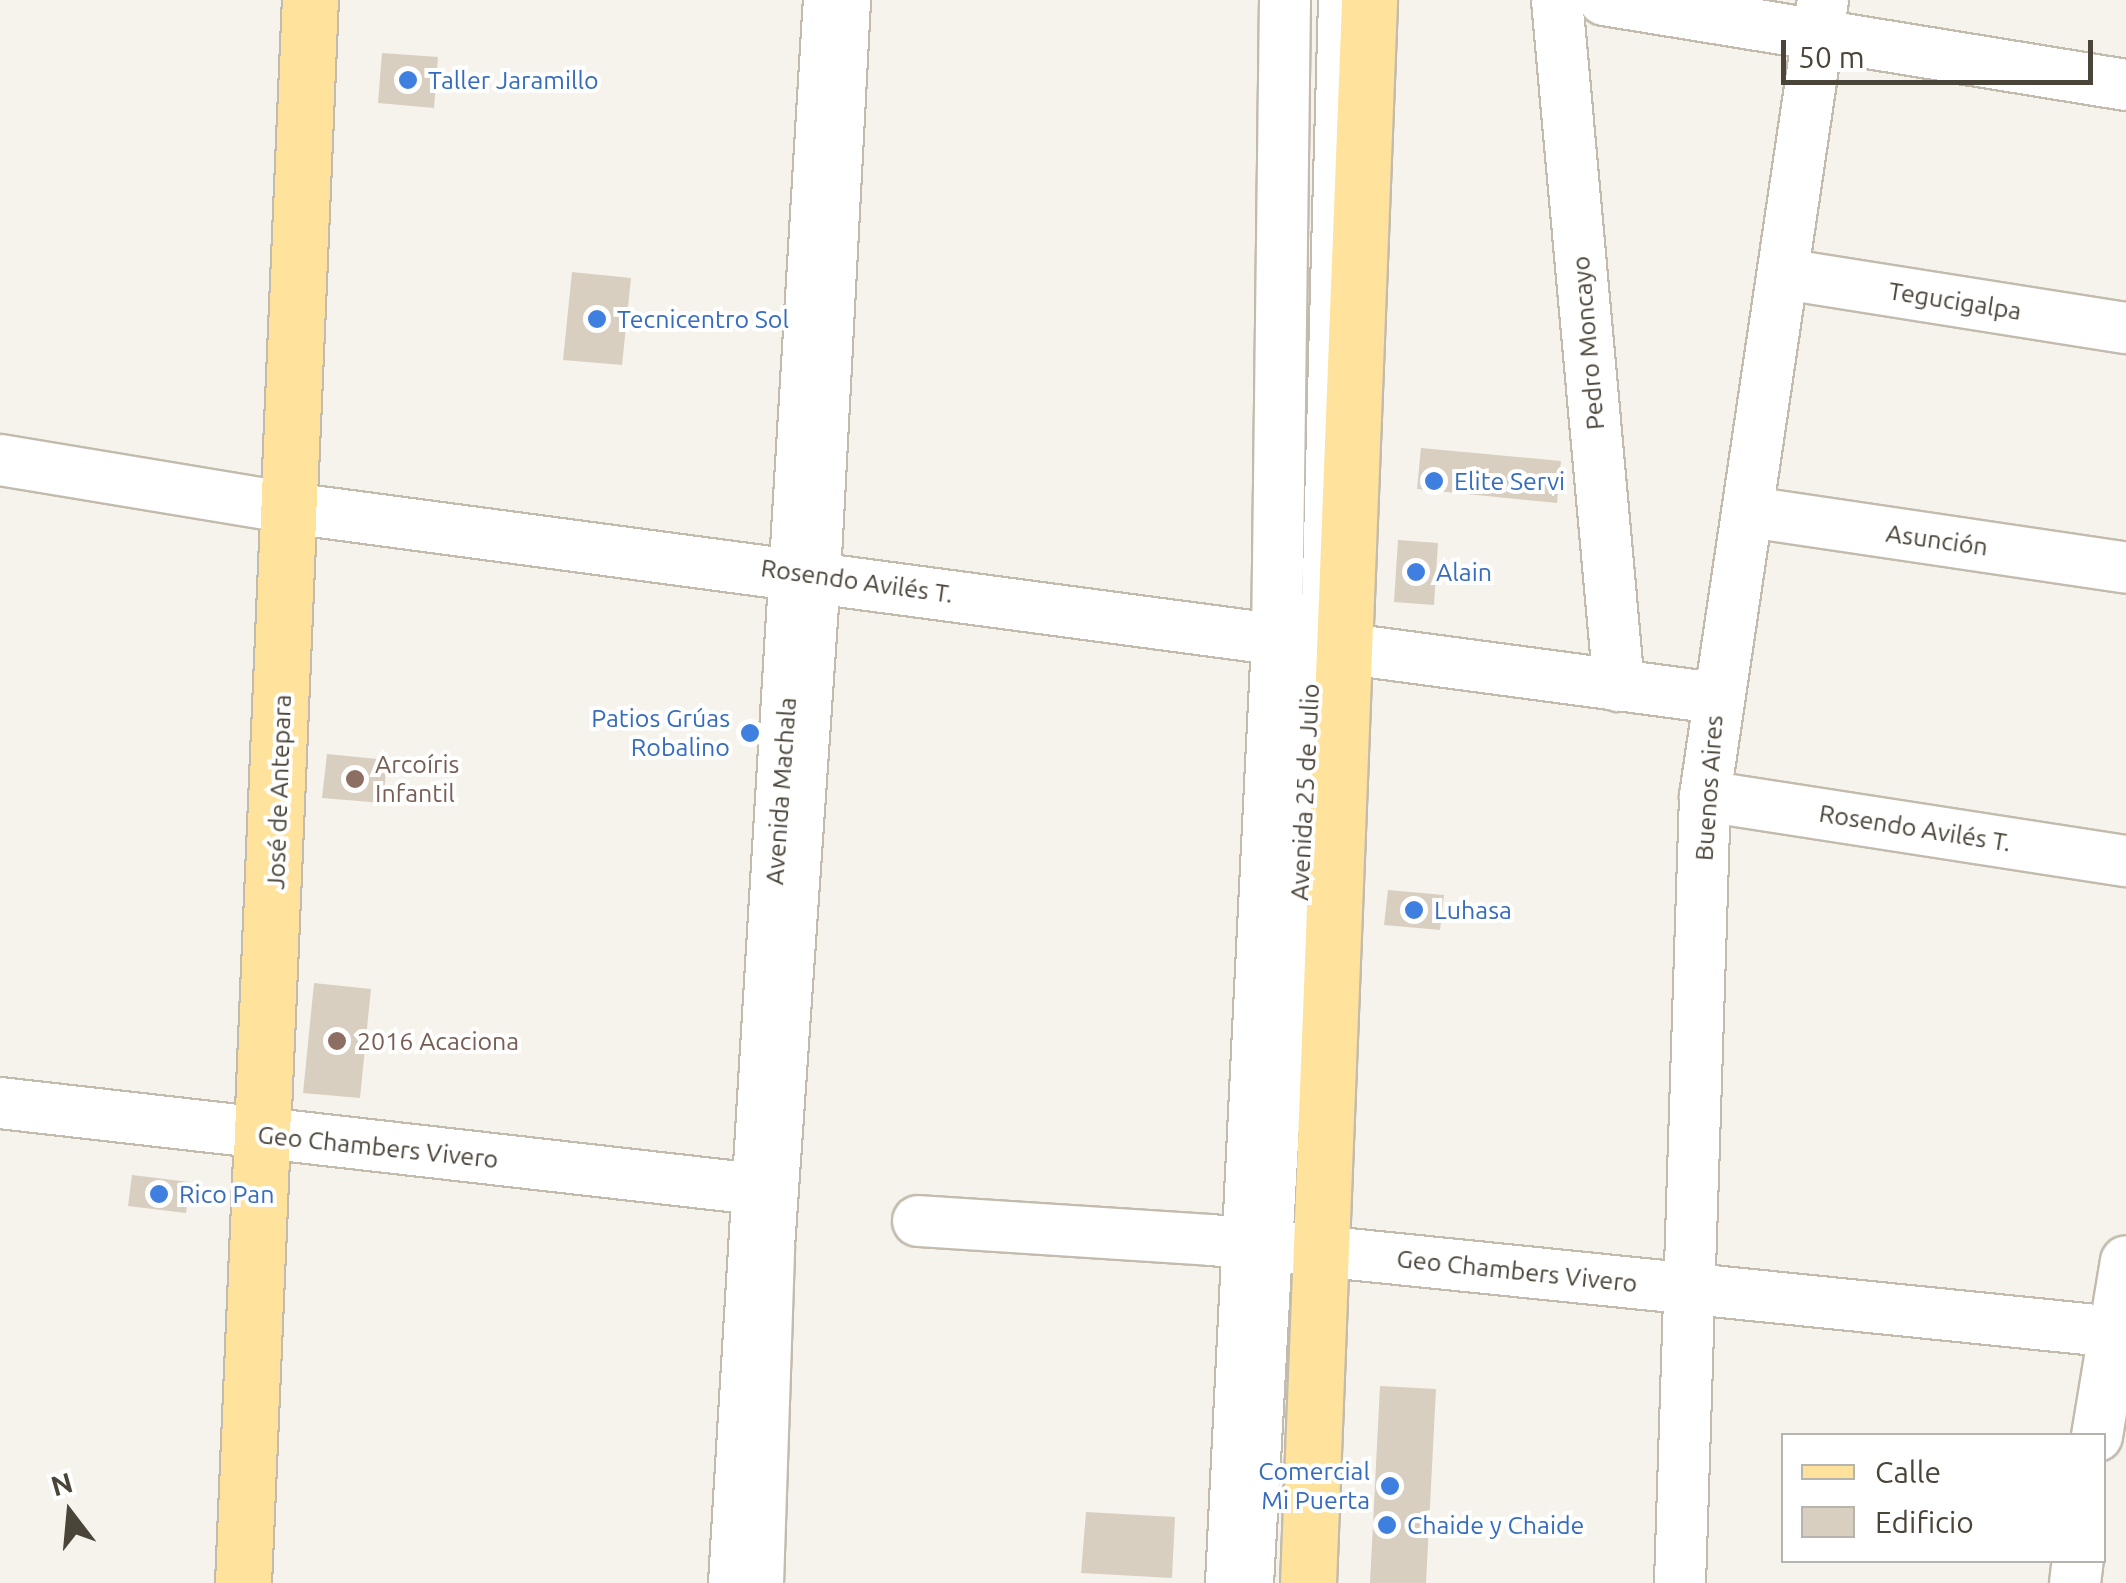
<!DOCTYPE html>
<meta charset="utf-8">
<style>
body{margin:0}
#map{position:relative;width:2126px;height:1583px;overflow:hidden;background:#f6f3ec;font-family:Ubuntu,sans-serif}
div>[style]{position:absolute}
.building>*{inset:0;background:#d8cfc1}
.roads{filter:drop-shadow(2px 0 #c2bbae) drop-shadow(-2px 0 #c2bbae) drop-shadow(0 2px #c2bbae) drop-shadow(0 -2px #c2bbae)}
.service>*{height:25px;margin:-12.5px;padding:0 12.5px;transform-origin:12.5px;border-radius:12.5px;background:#fff}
.minor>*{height:50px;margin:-25px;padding:0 25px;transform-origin:25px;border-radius:25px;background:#fff}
.primary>*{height:55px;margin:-27.5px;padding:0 27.5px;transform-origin:27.5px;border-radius:27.5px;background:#ffe39c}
.dots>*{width:28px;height:28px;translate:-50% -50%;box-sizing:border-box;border:5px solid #fff;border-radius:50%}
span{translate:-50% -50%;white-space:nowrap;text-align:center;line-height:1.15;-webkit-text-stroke:8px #fff;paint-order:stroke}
.shop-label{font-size:25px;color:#366cbe}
.left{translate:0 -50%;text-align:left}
.right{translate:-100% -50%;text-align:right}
.street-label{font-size:25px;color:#4b4439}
.education-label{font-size:25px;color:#785e54}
.legend{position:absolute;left:1781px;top:1433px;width:325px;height:130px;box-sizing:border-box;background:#fff;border:2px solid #b7b4b0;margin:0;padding:12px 18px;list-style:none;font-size:30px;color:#4b4439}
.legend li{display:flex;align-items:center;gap:20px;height:50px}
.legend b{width:50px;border:2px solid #b7b4b0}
.north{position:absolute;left:20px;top:1463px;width:100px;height:100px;-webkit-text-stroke:8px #fff;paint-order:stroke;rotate:344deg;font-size:28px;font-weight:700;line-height:40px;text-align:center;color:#4b4439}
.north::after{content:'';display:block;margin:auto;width:35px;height:45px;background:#4b4439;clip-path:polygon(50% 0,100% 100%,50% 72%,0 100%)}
.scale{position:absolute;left:1781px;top:40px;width:312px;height:45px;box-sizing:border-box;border:5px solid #4b4439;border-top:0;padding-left:12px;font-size:30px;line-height:35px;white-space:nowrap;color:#4b4439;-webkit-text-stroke:8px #fff;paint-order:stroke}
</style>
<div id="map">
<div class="building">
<i style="clip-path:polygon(382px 53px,438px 57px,434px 108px,378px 103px)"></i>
<i style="clip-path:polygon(572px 272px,631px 278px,622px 365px,563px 360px)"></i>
<i style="clip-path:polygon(1421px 448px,1561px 461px,1557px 503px,1417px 489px)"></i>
<i style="clip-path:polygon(1398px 540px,1438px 543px,1434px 605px,1394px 602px)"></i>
<i style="clip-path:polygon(327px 754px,387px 760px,383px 803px,322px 798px)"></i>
<i style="clip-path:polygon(1388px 890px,1444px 895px,1440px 930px,1384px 925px)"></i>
<i style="clip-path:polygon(314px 983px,371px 989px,360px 1098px,303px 1093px)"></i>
<i style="clip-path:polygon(132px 1175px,190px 1182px,186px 1213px,128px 1206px)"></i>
<i style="clip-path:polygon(1380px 1386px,1436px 1389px,1426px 1583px,1370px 1583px)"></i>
<i style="clip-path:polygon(1086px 1512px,1175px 1517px,1172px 1578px,1081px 1573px)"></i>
</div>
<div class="roads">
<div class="service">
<i style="left:770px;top:1583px;width:336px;rotate:-88.1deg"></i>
<i style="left:781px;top:1247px;width:674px;rotate:-86.08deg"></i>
<i style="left:827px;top:575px;width:576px;rotate:-87.01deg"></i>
<i style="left:1260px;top:1583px;width:937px;rotate:-86.76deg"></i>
<i style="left:1313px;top:648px;width:648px;rotate:-88.41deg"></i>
</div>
<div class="minor">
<i style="left:1557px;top:0;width:689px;rotate:84.84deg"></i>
<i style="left:1604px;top:0;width:529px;rotate:9.25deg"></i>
<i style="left:1784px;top:274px;width:346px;rotate:9deg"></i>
<i style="left:0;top:460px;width:294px;rotate:9.4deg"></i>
<i style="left:290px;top:508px;width:1438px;rotate:7.59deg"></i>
<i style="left:1749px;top:512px;width:381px;rotate:8.4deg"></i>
<i style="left:1705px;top:796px;width:426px;rotate:8.8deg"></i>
<i style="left:0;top:1103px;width:761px;rotate:6.49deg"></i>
<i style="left:918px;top:1221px;width:294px;rotate:3.7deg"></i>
<i style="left:1211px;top:1240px;width:909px;rotate:5.81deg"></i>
<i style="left:2097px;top:1436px;width:177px;rotate:-80.6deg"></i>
<i style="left:734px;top:1583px;width:1586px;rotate:-86.57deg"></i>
<i style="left:1231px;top:1583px;width:940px;rotate:-87.2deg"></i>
<i style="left:1277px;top:644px;width:644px;rotate:-89.29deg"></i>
<i style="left:1680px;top:1583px;width:787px;rotate:-88.18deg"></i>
<i style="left:1705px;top:796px;width:805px;rotate:-81.57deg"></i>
<i style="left:2075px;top:1583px;width:23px;rotate:-83deg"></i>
</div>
<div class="primary">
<i style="left:243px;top:1583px;width:1584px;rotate:-87.58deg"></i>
<i style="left:1308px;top:1583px;width:1584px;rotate:-87.79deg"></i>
</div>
</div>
<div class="dots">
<i style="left:408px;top:80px;background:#3f7fe0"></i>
<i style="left:597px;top:319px;background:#3f7fe0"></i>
<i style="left:1434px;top:481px;background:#3f7fe0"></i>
<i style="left:1416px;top:572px;background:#3f7fe0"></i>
<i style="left:750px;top:733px;background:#3f7fe0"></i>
<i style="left:355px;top:779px;background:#8d6e63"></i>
<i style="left:1414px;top:910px;background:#3f7fe0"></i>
<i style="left:337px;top:1041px;background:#8d6e63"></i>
<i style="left:159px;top:1194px;background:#3f7fe0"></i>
<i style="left:1390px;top:1486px;background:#3f7fe0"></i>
<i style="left:1387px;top:1525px;background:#3f7fe0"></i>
</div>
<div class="shop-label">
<span class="left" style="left:428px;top:80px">Taller Jaramillo</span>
<span class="left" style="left:617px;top:319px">Tecnicentro Sol</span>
<span class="left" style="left:1454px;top:481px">Elite Servi</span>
<span class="left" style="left:1436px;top:572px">Alain</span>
<span class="right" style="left:730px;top:733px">Patios Grúas<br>Robalino</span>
<span class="left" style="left:1434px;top:910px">Luhasa</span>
<span class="left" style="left:179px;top:1194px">Rico Pan</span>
<span class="right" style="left:1370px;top:1486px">Comercial<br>Mi Puerta</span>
<span class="left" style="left:1407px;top:1525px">Chaide y Chaide</span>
</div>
<div class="street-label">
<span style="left:1955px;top:301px;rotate:9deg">Tegucigalpa</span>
<span style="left:1588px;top:343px;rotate:-95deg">Pedro Moncayo</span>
<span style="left:1937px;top:540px;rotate:8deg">Asunción</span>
<span style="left:857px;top:581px;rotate:8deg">Rosendo Avilés T.</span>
<span style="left:1709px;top:788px;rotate:-86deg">Buenos Aires</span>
<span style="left:781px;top:791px;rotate:-86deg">Avenida Machala</span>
<span style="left:279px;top:792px;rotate:-88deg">José de Antepara</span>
<span style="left:1305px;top:792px;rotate:-87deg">Avenida 25 de Julio</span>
<span style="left:1915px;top:828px;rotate:9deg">Rosendo Avilés T.</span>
<span style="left:378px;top:1147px;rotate:6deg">Geo Chambers Vivero</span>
<span style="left:1517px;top:1271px;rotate:6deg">Geo Chambers Vivero</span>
</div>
<div class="education-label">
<span class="left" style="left:375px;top:779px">Arcoíris<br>Infantil</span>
<span class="left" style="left:357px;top:1041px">2016 Acaciona</span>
</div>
<ul class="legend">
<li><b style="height:12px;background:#ffe39c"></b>Calle</li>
<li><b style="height:28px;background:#d8cfc1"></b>Edificio</li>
</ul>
<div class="north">N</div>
<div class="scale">50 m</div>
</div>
